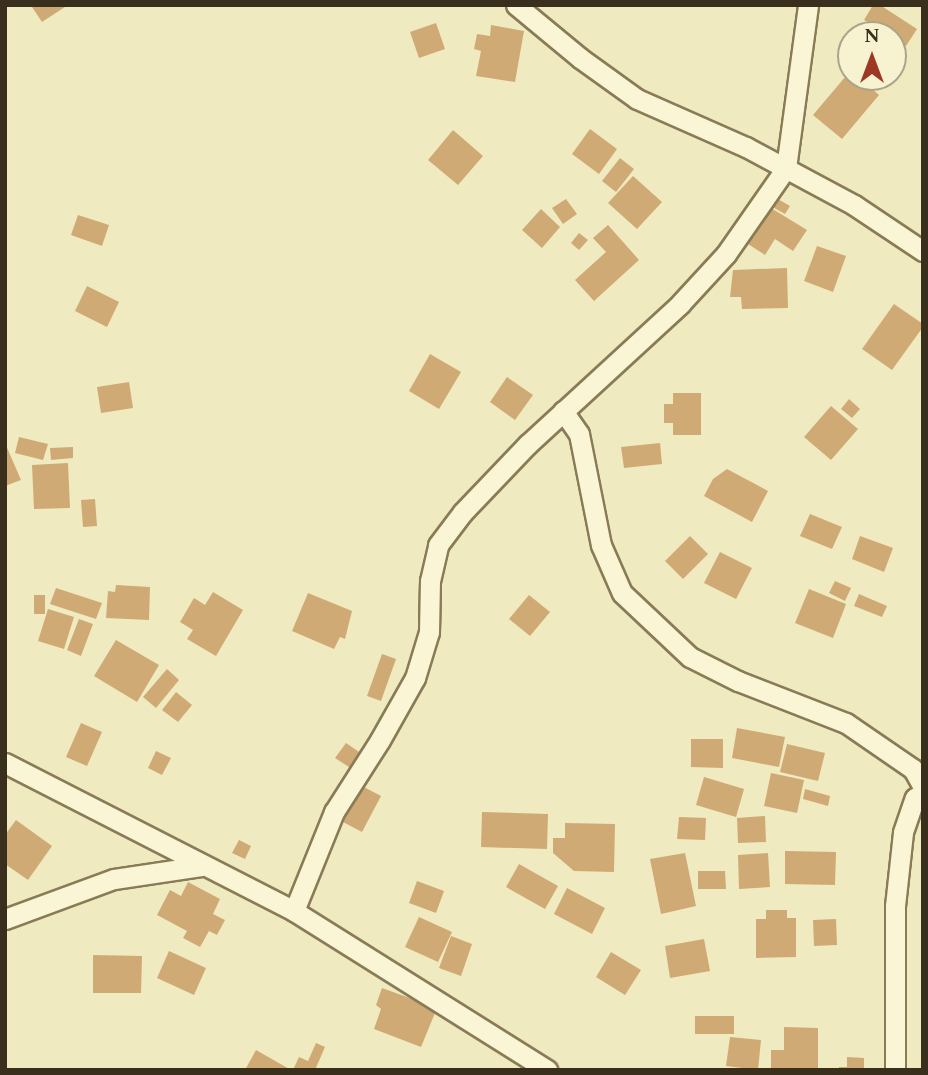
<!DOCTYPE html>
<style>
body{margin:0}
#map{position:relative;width:928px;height:1075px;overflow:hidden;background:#f0eac0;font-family:Spectral,serif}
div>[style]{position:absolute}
.building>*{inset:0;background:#d0aa74}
.roads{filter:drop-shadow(2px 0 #8a7b57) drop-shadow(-2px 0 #8a7b57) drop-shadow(0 2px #8a7b57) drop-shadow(0 -2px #8a7b57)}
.minor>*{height:19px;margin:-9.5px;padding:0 9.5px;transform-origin:9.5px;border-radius:9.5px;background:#faf5d4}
span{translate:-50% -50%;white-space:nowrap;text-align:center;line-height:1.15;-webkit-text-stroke:7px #f7f2d0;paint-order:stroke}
.frame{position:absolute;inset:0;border:7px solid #392f1c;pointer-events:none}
.north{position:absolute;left:837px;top:21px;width:70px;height:70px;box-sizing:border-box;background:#f7f2d0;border:2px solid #aba488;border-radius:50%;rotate:0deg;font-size:19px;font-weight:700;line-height:28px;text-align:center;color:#392f1c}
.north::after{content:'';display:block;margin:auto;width:24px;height:32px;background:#9c3824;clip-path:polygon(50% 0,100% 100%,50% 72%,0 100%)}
</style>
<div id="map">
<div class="building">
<i style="clip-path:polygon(35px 5px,68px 5px,42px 22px,32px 7px)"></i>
<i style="clip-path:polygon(873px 5px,880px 5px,917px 29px,906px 46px,893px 35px,864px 20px)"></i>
<i style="clip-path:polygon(436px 23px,445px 49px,419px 58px,410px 32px)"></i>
<i style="clip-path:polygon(491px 25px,524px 31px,515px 82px,476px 76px,481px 51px,474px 49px,477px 34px,490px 36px)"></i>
<i style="clip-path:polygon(851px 70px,851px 77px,858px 77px,879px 95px,842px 139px,813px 115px)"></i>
<i style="clip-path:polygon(590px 129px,617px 149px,599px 174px,572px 154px)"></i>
<i style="clip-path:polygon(453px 130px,483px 156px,458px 185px,428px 160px)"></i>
<i style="clip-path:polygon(620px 158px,634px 169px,616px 192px,602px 181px)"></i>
<i style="clip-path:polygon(633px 176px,662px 202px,637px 229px,608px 203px)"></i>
<i style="clip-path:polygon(776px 198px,790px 206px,785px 214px,771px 206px)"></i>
<i style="clip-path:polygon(566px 199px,577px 214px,563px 224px,552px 208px)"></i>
<i style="clip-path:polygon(771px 208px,807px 230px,793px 251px,775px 239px,765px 255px,748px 244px)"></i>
<i style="clip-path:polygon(541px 209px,560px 227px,542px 248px,522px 230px)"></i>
<i style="clip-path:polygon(78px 215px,109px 225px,102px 246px,71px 235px)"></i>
<i style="clip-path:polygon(608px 225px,639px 260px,594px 301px,575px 280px,606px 252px,593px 238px)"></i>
<i style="clip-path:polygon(579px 233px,588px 240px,579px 250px,571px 243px)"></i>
<i style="clip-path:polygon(817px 246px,846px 256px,833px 292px,804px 281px)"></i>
<i style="clip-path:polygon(787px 268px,788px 308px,742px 309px,741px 297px,730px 297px,733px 270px)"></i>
<i style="clip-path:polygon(87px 286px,119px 302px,107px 327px,75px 311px)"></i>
<i style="clip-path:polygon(894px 304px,923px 324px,923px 327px,892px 370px,862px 349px)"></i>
<i style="clip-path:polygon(430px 354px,461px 372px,439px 409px,409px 391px)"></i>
<i style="clip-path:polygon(507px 377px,533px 395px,515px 420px,490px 402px)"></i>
<i style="clip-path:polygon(129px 382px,133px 408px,101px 413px,97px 387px)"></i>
<i style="clip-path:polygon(673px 393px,701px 393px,701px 435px,673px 435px,673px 423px,664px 423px,664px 404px,673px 404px)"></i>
<i style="clip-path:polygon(849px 399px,860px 409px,852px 418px,841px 409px)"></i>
<i style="clip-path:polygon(831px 406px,858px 429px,831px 460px,804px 437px)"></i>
<i style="clip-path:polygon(19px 437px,48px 444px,43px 460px,15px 453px)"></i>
<i style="clip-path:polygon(5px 443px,21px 480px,5px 486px)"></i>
<i style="clip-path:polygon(660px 443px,662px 464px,624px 468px,621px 447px)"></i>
<i style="clip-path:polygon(73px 447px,73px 458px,51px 460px,50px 448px)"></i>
<i style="clip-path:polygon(68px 463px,70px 508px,34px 509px,32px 465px)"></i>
<i style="clip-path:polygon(727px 469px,768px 491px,752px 522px,704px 496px,713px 479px)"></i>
<i style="clip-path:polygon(95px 499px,97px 526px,83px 527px,81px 500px)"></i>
<i style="clip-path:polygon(810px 514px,842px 527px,832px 549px,800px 536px)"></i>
<i style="clip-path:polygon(690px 536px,708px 554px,683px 579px,665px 561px)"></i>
<i style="clip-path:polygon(860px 536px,893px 548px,884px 572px,852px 559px)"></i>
<i style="clip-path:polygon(720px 552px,752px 568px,736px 599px,704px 583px)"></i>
<i style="clip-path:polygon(835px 581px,851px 588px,845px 601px,829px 593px)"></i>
<i style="clip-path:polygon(116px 585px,150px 587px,149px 620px,106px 618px,108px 591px,115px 592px)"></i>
<i style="clip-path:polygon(56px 588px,102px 603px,96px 619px,50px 604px)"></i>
<i style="clip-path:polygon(809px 589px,846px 604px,833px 638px,795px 623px)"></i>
<i style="clip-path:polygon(213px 592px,243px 610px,216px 656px,187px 639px,193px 630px,180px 622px,194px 598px,205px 605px)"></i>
<i style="clip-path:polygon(308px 593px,352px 611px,345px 639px,340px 637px,334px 649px,292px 631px)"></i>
<i style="clip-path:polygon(859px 594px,887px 606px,882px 617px,854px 606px)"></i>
<i style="clip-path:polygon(34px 595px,45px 595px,45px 614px,34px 614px)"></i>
<i style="clip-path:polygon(529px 595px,550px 612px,530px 636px,509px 619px)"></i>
<i style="clip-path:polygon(48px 609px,74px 617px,64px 649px,38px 641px)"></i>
<i style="clip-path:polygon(79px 619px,93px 624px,81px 656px,67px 650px)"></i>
<i style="clip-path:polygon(116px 640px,159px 665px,137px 702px,94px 676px)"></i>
<i style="clip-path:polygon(382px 654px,396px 659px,381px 701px,367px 696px)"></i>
<i style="clip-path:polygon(167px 669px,179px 680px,156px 708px,143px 697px)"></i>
<i style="clip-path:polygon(176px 692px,192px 705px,178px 722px,162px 710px)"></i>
<i style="clip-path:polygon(81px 723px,102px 732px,87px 766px,66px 757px)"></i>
<i style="clip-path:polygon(737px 728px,785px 737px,779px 767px,732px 758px)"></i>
<i style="clip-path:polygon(691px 739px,723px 739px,723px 768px,691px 767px)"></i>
<i style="clip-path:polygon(346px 743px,362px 754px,352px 769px,335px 758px)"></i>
<i style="clip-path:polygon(787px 744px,825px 753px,818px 781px,780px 772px)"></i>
<i style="clip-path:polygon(156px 751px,171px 758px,162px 775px,148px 768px)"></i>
<i style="clip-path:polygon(771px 773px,804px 780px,797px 813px,764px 806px)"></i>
<i style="clip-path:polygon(704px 777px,744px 789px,736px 817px,696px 805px)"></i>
<i style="clip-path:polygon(362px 786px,381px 796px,362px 832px,343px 822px)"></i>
<i style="clip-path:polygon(805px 789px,830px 796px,828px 806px,803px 799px)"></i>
<i style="clip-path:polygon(482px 812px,548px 814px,547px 849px,481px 847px)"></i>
<i style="clip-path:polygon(765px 816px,766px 842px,738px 843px,737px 818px)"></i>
<i style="clip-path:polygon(679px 817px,706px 818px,705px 840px,677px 839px)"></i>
<i style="clip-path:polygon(16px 820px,52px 846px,28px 880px,5px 864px,5px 835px)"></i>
<i style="clip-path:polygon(565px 823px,615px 824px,614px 872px,574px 871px,553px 853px,553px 838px,565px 838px)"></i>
<i style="clip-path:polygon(239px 840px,251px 846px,245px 859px,232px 853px)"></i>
<i style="clip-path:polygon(785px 851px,836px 852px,835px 885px,785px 884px)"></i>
<i style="clip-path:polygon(685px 853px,696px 906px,661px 914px,650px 859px)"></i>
<i style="clip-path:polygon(768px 853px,770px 887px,739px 889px,738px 855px)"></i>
<i style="clip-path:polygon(519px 864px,558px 886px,545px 909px,506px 887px)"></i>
<i style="clip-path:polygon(698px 871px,725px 871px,726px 889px,698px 889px)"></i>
<i style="clip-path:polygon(417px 881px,444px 891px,436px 913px,409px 903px)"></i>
<i style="clip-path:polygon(188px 882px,220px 899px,213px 914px,225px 920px,217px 935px,209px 931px,200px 947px,183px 938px,187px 931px,157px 915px,170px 890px,181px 896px)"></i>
<i style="clip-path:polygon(567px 888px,605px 908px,592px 934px,554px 914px)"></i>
<i style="clip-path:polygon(766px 910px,787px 910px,787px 918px,796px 918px,796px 957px,756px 958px,756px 919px,766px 919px)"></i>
<i style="clip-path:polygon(419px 917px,452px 932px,438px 962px,405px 947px)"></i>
<i style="clip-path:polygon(836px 919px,837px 945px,814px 946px,813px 920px)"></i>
<i style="clip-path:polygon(451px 936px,472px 944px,461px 976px,439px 968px)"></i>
<i style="clip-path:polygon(704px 939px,710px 971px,670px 978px,665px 946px)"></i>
<i style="clip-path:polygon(169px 951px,206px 968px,194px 995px,157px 978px)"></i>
<i style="clip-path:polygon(611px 952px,641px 970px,625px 995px,596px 977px)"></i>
<i style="clip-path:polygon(93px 955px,142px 956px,141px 993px,93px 993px)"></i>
<i style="clip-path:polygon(382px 988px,437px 1008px,421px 1047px,374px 1029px,381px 1009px,376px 1005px)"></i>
<i style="clip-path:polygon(695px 1016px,734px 1016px,734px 1034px,695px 1034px)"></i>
<i style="clip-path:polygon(784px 1027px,818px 1028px,818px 1070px,771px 1070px,771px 1050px,784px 1050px)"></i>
<i style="clip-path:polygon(730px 1037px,761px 1040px,758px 1070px,726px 1066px)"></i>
<i style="clip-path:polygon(316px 1043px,325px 1047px,315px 1070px,293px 1070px,299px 1057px,308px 1061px)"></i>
<i style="clip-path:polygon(256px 1050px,291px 1070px,245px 1070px)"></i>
<i style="clip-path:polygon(847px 1057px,864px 1058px,864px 1070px,839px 1070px,839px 1067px,847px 1067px)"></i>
</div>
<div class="roads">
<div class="minor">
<i style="left:516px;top:5px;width:83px;rotate:39.6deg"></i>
<i style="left:580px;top:58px;width:70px;rotate:35.7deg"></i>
<i style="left:637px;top:99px;width:119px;rotate:23.8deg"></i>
<i style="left:746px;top:147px;width:123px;rotate:28.2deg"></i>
<i style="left:854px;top:205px;width:83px;rotate:33.7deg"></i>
<i style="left:563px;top:411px;width:28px;rotate:55deg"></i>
<i style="left:579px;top:434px;width:113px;rotate:78.8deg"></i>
<i style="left:601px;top:545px;width:52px;rotate:66.4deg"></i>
<i style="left:622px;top:593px;width:93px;rotate:43.3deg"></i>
<i style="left:690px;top:657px;width:54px;rotate:26.6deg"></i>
<i style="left:738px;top:681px;width:116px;rotate:21.3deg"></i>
<i style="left:846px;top:723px;width:81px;rotate:34.5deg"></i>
<i style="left:913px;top:769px;width:21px;rotate:61deg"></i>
<i style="left:5px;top:763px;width:325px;rotate:27.1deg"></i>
<i style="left:294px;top:911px;width:299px;rotate:32.1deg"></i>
<i style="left:294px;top:911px;width:107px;rotate:-68deg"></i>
<i style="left:334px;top:812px;width:85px;rotate:-57.4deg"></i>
<i style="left:380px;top:740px;width:71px;rotate:-60.6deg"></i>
<i style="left:415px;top:678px;width:48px;rotate:-73.1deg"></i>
<i style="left:429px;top:632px;width:51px;rotate:-88.9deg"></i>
<i style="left:430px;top:581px;width:37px;rotate:-77deg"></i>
<i style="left:438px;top:545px;width:41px;rotate:-52.9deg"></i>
<i style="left:463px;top:512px;width:94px;rotate:-46.3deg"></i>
<i style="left:528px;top:444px;width:207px;rotate:-42.6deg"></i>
<i style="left:680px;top:304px;width:68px;rotate:-47.4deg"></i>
<i style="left:726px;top:254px;width:105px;rotate:-55.1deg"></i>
<i style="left:786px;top:168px;width:164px;rotate:-82.3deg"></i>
<i style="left:5px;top:919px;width:116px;rotate:-20.2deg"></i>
<i style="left:114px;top:879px;width:88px;rotate:-8.5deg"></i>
<i style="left:895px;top:1070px;width:164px;rotate:-90deg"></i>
<i style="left:895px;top:906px;width:74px;rotate:-83.8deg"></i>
<i style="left:903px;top:832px;width:36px;rotate:-71deg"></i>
<i style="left:915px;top:798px;width:9px;rotate:-32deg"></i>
</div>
</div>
<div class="frame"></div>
<div class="north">N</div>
</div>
